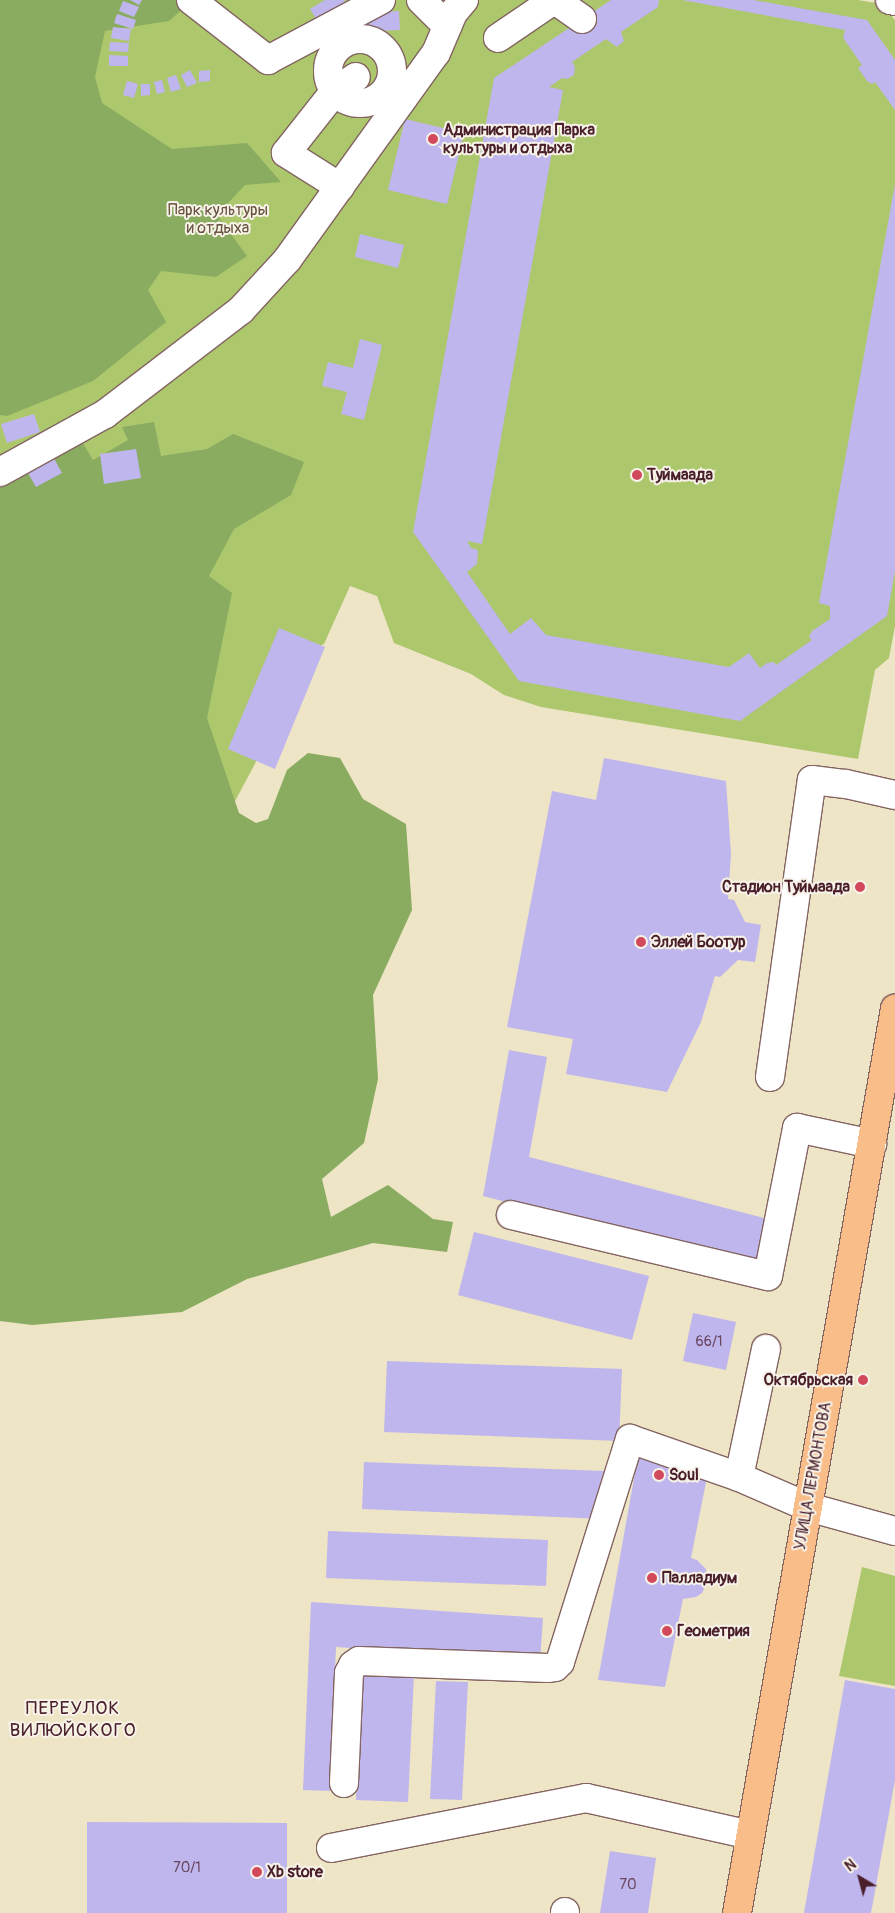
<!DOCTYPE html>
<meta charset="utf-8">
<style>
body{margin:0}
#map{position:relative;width:895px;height:1913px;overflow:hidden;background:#eee4c6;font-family:Pangolin,sans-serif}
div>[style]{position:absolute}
.green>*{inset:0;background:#adc76d}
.forest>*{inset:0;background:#8aac60}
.building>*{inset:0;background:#bfb6ed}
.roads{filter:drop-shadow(1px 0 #836461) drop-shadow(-1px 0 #836461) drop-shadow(0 1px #836461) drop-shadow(0 -1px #836461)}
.minor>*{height:28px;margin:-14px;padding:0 14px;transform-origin:14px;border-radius:14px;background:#fff}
.minor>.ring{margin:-14px;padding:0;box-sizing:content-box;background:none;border:28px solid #fff;border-radius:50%}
.major>*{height:28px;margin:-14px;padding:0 14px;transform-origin:14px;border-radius:14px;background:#f8bd89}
.dots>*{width:14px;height:14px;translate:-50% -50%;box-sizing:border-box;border:2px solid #f7f3e8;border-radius:50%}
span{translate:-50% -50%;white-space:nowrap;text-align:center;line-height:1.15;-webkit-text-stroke:4px #f7f3e8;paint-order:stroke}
.number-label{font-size:14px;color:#67455c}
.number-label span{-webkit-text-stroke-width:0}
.poi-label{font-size:16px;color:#4a1f2b;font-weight:700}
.left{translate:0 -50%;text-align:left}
.right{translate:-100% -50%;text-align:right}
.park-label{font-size:16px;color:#68513f}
.street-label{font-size:16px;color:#4a1f2b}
.quarter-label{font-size:19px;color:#4a1f2b;letter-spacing:1px}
.north{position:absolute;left:835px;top:1853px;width:50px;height:50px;-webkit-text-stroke:4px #f7f3e8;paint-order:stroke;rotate:323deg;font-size:14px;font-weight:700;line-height:20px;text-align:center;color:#4a1f2b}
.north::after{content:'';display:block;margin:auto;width:18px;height:22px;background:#4a1f2b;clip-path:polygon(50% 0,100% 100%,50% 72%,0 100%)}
</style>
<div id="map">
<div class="green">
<i style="clip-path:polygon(0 0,528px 0,527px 11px,543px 0,858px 0,882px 4px,895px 20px,895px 626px,889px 658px,875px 670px,858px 759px,541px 707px,504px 695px,471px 674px,394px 643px,377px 596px,350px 586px,324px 644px,317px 647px,233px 805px,0 1255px)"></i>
<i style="clip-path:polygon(862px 1567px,895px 1576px,895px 1686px,839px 1676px)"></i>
</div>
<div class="forest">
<i style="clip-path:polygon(0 0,185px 0,189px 3px,169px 21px,105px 31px,95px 77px,102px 103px,172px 149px,247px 143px,281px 182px,245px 185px,217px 215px,247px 256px,216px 277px,161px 271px,148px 290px,166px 322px,93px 381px,7px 416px,0 415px)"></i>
<i style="clip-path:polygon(154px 422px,161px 456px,207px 449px,233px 434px,304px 462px,291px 495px,234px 529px,209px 576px,232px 593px,207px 718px,239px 813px,256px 823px,268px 819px,287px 770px,308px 753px,340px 758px,363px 799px,406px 824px,412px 910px,373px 995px,378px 1079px,364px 1143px,322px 1179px,331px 1217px,388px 1185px,433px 1219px,453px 1222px,447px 1252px,373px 1243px,247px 1279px,182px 1312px,32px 1325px,0 1321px,0 487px,81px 440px,93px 460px,128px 440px,122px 427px)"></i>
</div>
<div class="building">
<i style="clip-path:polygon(130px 0,142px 0,139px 5px)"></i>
<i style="clip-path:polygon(325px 0,344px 0,350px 9px,321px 27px,310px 9px)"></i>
<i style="clip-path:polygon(611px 0,659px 0,658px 7px,621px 32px,624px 41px,617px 47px,606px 39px,572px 62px,575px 67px,574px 75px,567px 79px,562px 78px,549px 87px,563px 90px,482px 544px,467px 541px,471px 548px,478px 550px,477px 564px,467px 572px,510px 634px,531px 618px,546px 635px,729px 667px,749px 653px,760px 668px,767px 663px,774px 662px,776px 665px,812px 640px,809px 637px,812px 631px,830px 619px,830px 606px,819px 603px,895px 184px,895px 571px,887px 616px,740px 721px,519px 681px,413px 532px,494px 78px)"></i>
<i style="clip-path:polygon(682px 0,753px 0,867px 20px,895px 60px,895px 110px,875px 82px,872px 84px,867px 81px,858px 68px,862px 65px,843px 38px,845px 30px)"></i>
<i style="clip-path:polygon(123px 1px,139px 7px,134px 17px,119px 11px)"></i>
<i style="clip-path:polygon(399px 11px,400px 30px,357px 32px,356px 13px)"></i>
<i style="clip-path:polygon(117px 14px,136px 20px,133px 29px,114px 23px)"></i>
<i style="clip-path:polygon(113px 27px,131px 29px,129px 41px,111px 38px)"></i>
<i style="clip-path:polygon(110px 42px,129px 43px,128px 52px,109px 51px)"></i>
<i style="clip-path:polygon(109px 55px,128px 56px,128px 66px,109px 66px)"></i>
<i style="clip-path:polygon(190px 70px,197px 83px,187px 87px,181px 75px)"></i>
<i style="clip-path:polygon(210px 70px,210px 81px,199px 82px,199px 71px)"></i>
<i style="clip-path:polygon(176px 75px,181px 89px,171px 92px,167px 78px)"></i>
<i style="clip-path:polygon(162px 80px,165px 92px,157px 94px,154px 82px)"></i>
<i style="clip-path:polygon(127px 81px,138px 84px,134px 98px,123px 95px)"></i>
<i style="clip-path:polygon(141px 84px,150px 84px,150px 95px,141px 96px)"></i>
<i style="clip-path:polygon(405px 119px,464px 133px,447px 204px,388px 190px)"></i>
<i style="clip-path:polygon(360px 234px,404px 245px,398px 268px,355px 257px)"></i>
<i style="clip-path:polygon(360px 339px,382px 345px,364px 420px,341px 414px,347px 392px,322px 386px,328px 362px,353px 368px)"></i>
<i style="clip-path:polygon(34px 414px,40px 432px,7px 443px,1px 424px)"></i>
<i style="clip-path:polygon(136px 449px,141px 478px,104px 484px,100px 454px)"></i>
<i style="clip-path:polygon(51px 453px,62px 473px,36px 487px,25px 468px)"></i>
<i style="clip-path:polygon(279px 628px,325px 647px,275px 769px,228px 749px)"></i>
<i style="clip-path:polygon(604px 758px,726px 781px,731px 854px,728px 899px,734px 900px,745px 922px,761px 925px,755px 962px,738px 960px,720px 977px,715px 976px,701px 1022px,667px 1092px,566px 1074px,573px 1039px,507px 1027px,552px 791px,596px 800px)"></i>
<i style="clip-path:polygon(509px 1050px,547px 1057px,529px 1157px,772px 1220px,760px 1268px,483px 1196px)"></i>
<i style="clip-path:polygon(474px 1232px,649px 1276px,632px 1340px,458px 1295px)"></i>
<i style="clip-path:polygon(693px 1313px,736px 1322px,726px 1370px,683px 1361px)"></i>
<i style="clip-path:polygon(387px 1361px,622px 1369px,619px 1441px,384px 1432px)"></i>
<i style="clip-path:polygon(638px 1456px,707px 1477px,691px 1558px,697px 1560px,706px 1569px,707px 1582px,702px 1593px,696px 1597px,683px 1599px,665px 1687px,598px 1680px)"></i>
<i style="clip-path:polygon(364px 1462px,605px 1471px,604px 1519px,362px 1509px)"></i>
<i style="clip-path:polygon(328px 1531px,548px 1540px,546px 1586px,326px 1578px)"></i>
<i style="clip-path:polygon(311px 1602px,543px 1618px,540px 1661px,336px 1647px,330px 1791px,303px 1790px)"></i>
<i style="clip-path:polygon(361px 1672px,414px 1674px,408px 1802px,356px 1800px)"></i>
<i style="clip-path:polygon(845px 1680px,895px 1689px,895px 1780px,871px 1913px,804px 1913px)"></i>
<i style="clip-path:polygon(436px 1681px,468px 1682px,462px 1800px,430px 1799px)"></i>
<i style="clip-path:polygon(87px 1822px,287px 1823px,287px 1913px,87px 1913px)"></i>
<i style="clip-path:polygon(610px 1851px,656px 1858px,648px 1913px,600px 1913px)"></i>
</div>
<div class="roads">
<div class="minor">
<i style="left:191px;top:0;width:98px;rotate:37.9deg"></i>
<i style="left:268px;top:60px;width:128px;rotate:-28deg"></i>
<i style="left:421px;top:0;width:37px;rotate:45deg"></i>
<i style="left:555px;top:0;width:33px;rotate:35deg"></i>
<i style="left:890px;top:0;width:5px;rotate:11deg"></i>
<i style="left:498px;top:38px;width:68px;rotate:-34.2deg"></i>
<i class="ring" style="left:328px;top:39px;width:36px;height:36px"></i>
<i style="left:340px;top:187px;width:64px;rotate:-147.8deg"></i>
<i style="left:286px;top:153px;width:79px;rotate:-51.7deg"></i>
<i style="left:335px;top:91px;width:25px;rotate:-34deg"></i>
<i style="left:0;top:472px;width:120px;rotate:-28.9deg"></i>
<i style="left:105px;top:414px;width:171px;rotate:-37.4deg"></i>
<i style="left:241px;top:310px;width:68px;rotate:-47.4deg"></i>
<i style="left:287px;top:260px;width:255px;rotate:-54.3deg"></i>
<i style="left:436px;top:53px;width:43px;rotate:-67deg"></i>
<i style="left:453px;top:13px;width:17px;rotate:-50deg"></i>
<i style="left:770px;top:1077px;width:300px;rotate:-82deg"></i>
<i style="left:812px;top:780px;width:34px;rotate:7deg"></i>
<i style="left:846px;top:784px;width:50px;rotate:12.7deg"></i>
<i style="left:511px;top:1215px;width:264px;rotate:13.4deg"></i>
<i style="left:768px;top:1276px;width:151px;rotate:-78.9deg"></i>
<i style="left:797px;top:1128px;width:77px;rotate:12deg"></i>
<i style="left:739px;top:1477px;width:131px;rotate:-78.1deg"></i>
<i style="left:344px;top:1783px;width:110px;rotate:-87.4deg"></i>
<i style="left:349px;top:1673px;width:9px;rotate:-63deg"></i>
<i style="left:353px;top:1665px;width:7px;rotate:-34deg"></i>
<i style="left:359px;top:1661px;width:189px;rotate:2.1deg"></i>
<i style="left:548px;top:1668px;width:7px;rotate:-8deg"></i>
<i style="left:555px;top:1667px;width:7px;rotate:-45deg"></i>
<i style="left:560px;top:1662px;width:234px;rotate:-72.6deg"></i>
<i style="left:630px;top:1439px;width:115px;rotate:19.2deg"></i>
<i style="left:739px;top:1477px;width:75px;rotate:23.5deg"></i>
<i style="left:808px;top:1507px;width:90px;rotate:15.4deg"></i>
<i style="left:331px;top:1848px;width:260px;rotate:-11.1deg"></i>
<i style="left:586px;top:1798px;width:168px;rotate:12.7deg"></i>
<i style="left:565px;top:1913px;width:1px;rotate:-90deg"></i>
</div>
<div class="major">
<i style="left:737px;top:1913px;width:918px;rotate:-80.09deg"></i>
</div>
</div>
<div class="dots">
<i style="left:433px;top:139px;background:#d1495b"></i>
<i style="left:637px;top:475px;background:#d1495b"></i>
<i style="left:860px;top:887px;background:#d1495b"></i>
<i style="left:641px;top:942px;background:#d1495b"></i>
<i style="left:863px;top:1380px;background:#d1495b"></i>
<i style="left:659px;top:1475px;background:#d1495b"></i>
<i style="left:652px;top:1578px;background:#d1495b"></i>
<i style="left:667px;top:1631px;background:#d1495b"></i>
<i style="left:257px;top:1872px;background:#d1495b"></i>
</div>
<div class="number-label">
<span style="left:709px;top:1342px">66/1</span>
<span style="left:187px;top:1868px">70/1</span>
<span style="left:628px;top:1885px">70</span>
</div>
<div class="poi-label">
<span class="left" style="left:443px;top:139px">Администрация Парка<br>культуры и отдыха</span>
<span class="left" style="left:647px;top:475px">Туймаада</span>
<span class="right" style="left:850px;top:887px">Стадион Туймаада</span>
<span class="left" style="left:651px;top:942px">Эллей Боотур</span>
<span class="right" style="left:853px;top:1380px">Октябрьская</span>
<span class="left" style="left:669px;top:1475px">Soul</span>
<span class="left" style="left:662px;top:1578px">Палладиум</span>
<span class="left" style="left:677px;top:1631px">Геометрия</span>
<span class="left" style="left:267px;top:1872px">Xb store</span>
</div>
<div class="park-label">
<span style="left:218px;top:219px">Парк культуры<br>и отдыха</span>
</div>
<div class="street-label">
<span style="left:813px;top:1476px;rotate:-80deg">УЛИЦА ЛЕРМОНТОВА</span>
</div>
<div class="quarter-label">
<span style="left:73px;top:1720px">ПЕРЕУЛОК<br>ВИЛЮЙСКОГО</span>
</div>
<div class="north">N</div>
</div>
